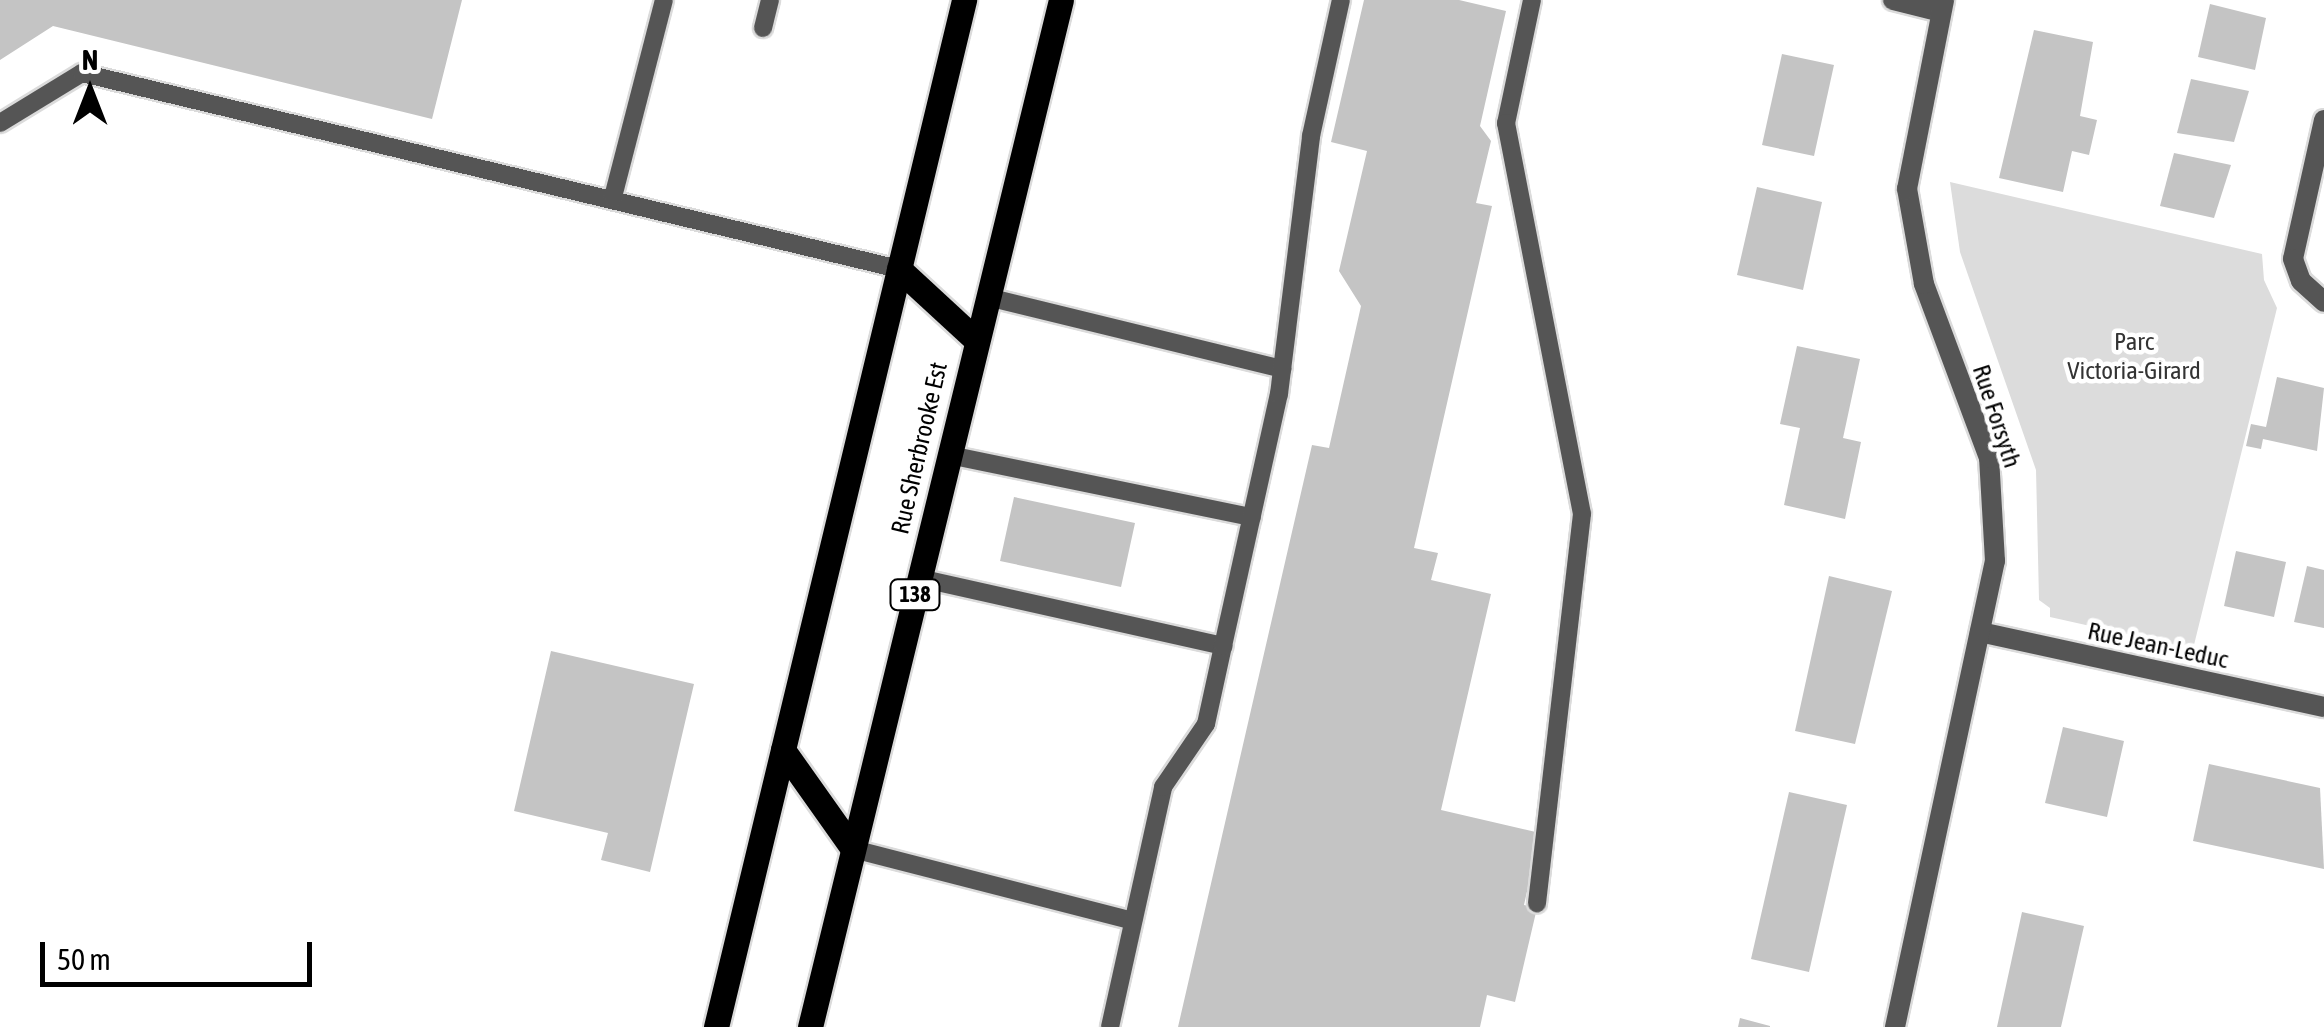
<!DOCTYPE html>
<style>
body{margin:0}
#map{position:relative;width:2324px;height:1027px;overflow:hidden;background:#fff;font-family:"Asap Condensed",sans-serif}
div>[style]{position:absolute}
.green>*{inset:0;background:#dcdcdc}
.building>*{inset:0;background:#c4c4c4}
.roads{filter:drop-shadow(2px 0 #dbdbdb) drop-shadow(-2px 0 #dbdbdb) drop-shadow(0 2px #dbdbdb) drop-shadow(0 -2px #dbdbdb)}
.service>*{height:18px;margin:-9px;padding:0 9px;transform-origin:9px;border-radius:9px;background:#555}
.minor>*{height:20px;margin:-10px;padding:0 10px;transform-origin:10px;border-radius:10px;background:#555}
.primary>*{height:25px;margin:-12.5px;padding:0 12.5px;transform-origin:12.5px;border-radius:12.5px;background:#000}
span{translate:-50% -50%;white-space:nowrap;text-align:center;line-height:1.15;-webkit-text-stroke:9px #fff;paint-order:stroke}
.shield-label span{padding:2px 8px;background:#fff;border:2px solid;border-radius:8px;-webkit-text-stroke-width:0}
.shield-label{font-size:22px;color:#000;font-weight:700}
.park-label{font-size:25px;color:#333}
.street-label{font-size:25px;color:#000}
.north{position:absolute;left:40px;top:40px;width:100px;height:100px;-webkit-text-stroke:8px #fff;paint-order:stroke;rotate:0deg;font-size:28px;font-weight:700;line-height:40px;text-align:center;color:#000}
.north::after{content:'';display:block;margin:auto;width:35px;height:45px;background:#000;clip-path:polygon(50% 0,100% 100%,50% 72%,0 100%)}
.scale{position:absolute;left:40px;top:942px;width:272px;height:45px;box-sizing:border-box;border:5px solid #000;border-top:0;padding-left:12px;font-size:30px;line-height:35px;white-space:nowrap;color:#000;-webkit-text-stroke:8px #fff;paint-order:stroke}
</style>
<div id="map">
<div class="green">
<i style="clip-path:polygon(1950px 182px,2262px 254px,2264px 280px,2277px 308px,2193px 649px,2050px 617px,2050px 608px,2039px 600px,2036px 470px,1960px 252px)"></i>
</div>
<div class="building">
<i style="clip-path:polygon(0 0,462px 0,432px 119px,53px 26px,0 60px)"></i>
<i style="clip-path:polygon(1364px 0,1459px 0,1506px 11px,1480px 126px,1491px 141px,1476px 203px,1492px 206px,1414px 548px,1438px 553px,1431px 580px,1491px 594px,1441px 810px,1540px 833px,1524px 905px,1537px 908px,1515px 1002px,1487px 995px,1480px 1027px,1178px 1027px,1312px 445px,1329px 448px,1361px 306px,1339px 271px,1367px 151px,1331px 142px)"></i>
<i style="clip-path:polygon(2210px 4px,2266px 18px,2255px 70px,2198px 57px)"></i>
<i style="clip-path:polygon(2034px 30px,2093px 42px,2080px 116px,2097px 120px,2089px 155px,2072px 151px,2063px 192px,1999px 178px)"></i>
<i style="clip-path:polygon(1782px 54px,1834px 65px,1814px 156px,1762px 145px)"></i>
<i style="clip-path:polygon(2191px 79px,2249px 91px,2234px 142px,2177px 133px)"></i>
<i style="clip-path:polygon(2174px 153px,2231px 165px,2214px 218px,2160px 206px)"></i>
<i style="clip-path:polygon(1757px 187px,1822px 202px,1803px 290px,1737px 275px)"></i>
<i style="clip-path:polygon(1797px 346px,1860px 359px,1843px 438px,1861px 442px,1845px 519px,1784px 505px,1800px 428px,1780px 424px)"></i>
<i style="clip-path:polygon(2277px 377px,2324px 388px,2317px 451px,2263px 439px,2261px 449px,2246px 446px,2251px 424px,2266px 427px)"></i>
<i style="clip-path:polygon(1014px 497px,1135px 523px,1121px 587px,1000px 561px)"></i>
<i style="clip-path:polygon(2236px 551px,2286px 562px,2274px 617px,2224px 606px)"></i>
<i style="clip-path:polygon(2307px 566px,2324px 570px,2324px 628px,2294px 622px)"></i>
<i style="clip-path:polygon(1829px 576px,1892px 591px,1855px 744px,1795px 731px)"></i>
<i style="clip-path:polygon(551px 651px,694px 684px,650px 872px,601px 860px,608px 833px,514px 811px)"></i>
<i style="clip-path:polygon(2063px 727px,2124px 741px,2107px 817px,2045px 803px)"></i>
<i style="clip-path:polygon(2209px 764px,2320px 788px,2324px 869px,2193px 841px)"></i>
<i style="clip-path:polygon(1789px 792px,1847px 805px,1809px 972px,1751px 959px)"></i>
<i style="clip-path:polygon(2022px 912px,2084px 926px,2061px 1027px,1997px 1027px)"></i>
<i style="clip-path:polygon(1740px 1018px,1770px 1026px,1770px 1027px,1738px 1027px)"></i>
</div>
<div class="roads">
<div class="service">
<i style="left:1532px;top:0;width:126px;rotate:101.9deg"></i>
<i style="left:1506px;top:123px;width:398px;rotate:79deg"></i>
<i style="left:1582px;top:514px;width:392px;rotate:96.6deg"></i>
<i style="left:763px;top:28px;width:29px;rotate:-76deg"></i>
<i style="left:0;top:123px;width:96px;rotate:-31.4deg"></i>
<i style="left:82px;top:73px;width:840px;rotate:13.49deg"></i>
<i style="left:613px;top:197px;width:203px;rotate:-75.5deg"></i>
<i style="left:987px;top:297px;width:304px;rotate:13.7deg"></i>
<i style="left:949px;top:455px;width:309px;rotate:11.6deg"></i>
<i style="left:919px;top:578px;width:312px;rotate:12.6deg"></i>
<i style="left:853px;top:849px;width:289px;rotate:14.4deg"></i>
<i style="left:1110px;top:1027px;width:246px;rotate:-77.5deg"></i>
<i style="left:1163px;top:787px;width:76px;rotate:-55.7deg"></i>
<i style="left:1206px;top:724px;width:80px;rotate:-77.7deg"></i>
<i style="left:1223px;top:646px;width:258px;rotate:-77.5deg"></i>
<i style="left:1279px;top:394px;width:260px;rotate:-82.9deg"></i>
<i style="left:1311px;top:136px;width:139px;rotate:-77.6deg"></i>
</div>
<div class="minor">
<i style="left:1893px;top:0;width:49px;rotate:14deg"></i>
<i style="left:2324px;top:120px;width:142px;rotate:102.6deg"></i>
<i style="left:2293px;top:259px;width:23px;rotate:70deg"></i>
<i style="left:2301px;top:281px;width:31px;rotate:42deg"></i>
<i style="left:1980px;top:632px;width:352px;rotate:12.3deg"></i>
<i style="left:1895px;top:1027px;width:477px;rotate:-77.9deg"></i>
<i style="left:1995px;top:561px;width:103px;rotate:-93.3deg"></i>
<i style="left:1989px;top:458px;width:186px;rotate:-110.5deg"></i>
<i style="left:1924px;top:284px;width:97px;rotate:-100.1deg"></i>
<i style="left:1907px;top:189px;width:193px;rotate:-78.9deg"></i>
</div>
<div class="primary">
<i style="left:899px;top:269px;width:105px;rotate:42.7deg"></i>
<i style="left:783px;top:750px;width:121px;rotate:54.7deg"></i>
<i style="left:716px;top:1027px;width:1057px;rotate:-76.42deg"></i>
<i style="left:810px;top:1027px;width:1057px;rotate:-76.27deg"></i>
</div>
</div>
<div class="shield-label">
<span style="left:915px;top:595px">138</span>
</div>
<div class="park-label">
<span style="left:2134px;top:356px">Parc<br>Victoria-Girard</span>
</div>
<div class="street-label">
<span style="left:1997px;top:416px;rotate:72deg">Rue Forsyth</span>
<span style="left:919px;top:448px;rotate:-77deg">Rue Sherbrooke Est</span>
<span style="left:2158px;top:645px;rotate:12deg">Rue Jean-Leduc</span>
</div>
<div class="north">N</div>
<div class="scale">50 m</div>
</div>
